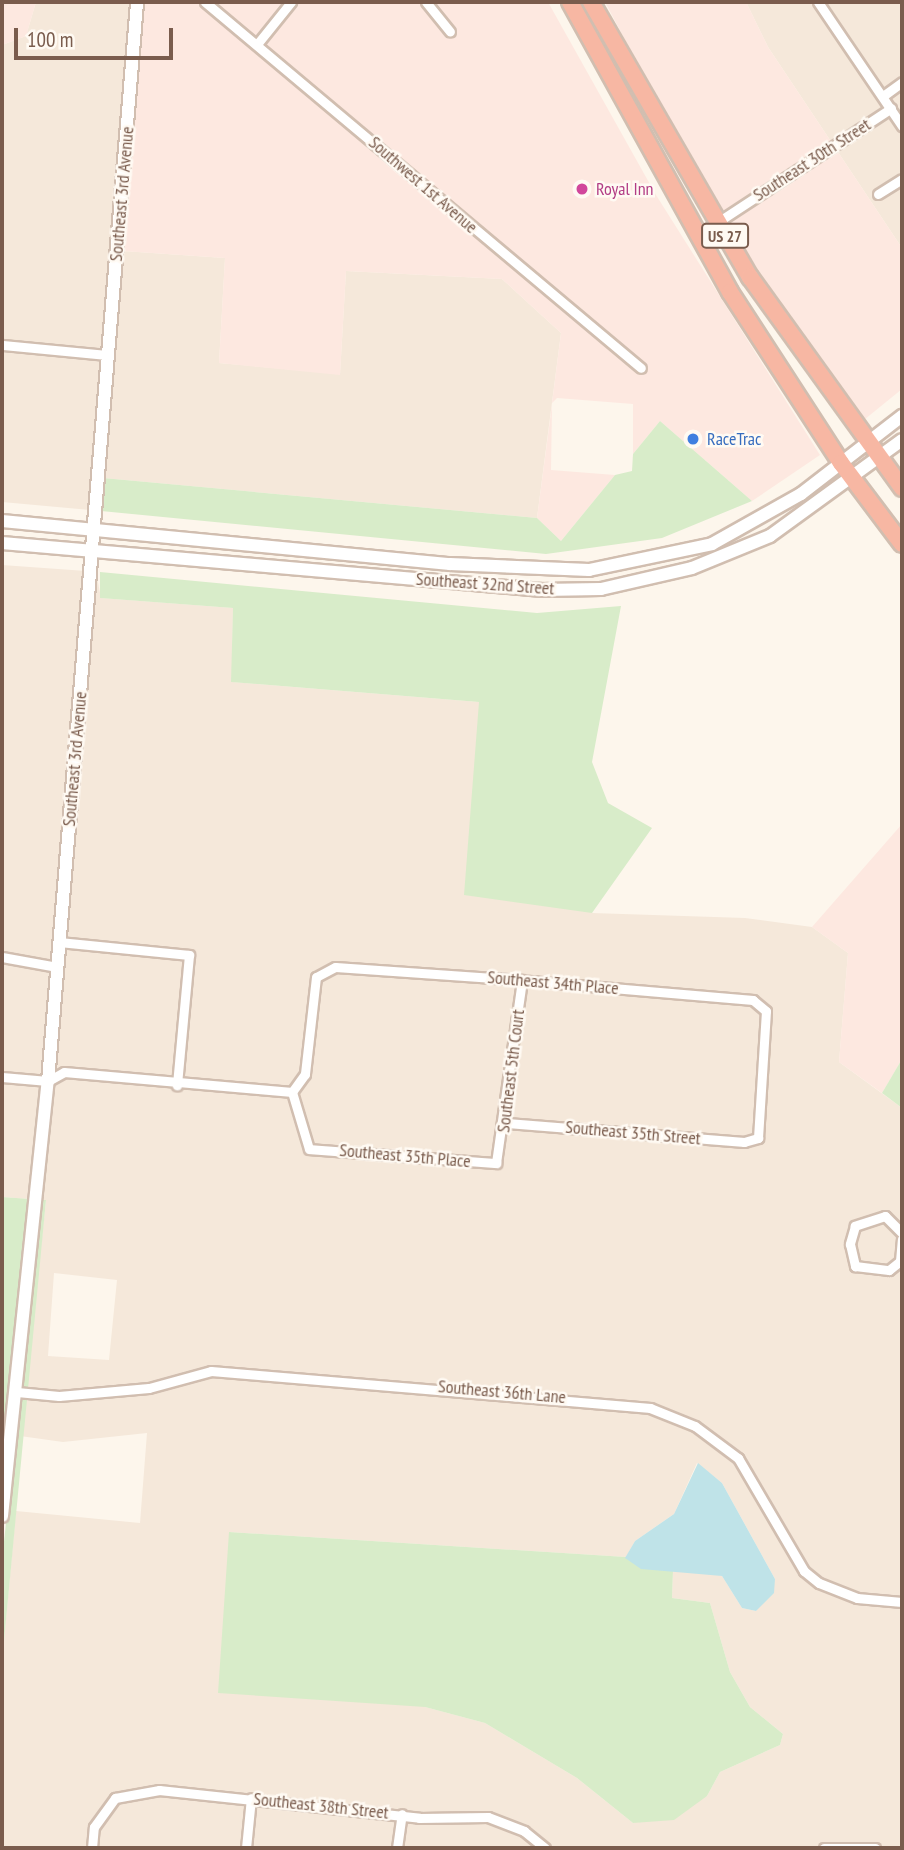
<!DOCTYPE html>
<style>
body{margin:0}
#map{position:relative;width:904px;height:1850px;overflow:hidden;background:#fdf6ec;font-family:"PT Sans Narrow",sans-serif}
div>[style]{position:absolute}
.residential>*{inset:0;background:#f5e8da}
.commercial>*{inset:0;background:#fde8e0}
.green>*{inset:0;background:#d8ecc9}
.water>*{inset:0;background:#bfe3e8}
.roads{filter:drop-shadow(2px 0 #d1beb0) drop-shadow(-2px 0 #d1beb0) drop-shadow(0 2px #d1beb0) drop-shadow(0 -2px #d1beb0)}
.street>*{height:9px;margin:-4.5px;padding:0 4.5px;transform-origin:4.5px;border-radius:4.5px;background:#fff}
.secondary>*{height:12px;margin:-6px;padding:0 6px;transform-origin:6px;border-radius:6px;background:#fff}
.highway>*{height:16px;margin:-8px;padding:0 8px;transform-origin:8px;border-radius:8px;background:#f7b7a3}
.dots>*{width:19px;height:19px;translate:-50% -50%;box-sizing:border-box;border:4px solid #fffaf3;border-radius:50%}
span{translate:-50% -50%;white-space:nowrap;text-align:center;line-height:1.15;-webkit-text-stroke:5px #fffaf3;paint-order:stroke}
.shield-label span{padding:2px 5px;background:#fffaf3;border:2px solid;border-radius:5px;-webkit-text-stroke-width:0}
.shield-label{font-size:16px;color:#7a5c4d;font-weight:700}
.street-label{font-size:18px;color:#7a5c4d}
.hotel-label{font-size:18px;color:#b23c85}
.left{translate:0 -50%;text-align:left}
.shop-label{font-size:18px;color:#366cbe}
.frame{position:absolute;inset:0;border:4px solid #7a5c4d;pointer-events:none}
.scale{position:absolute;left:14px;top:28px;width:159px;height:32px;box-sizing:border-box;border:4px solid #7a5c4d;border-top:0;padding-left:9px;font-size:21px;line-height:24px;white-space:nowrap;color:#7a5c4d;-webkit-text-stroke:5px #fffaf3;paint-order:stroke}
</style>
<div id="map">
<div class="residential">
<i style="clip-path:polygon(36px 2px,132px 2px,103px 349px,2px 339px,2px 45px,26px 36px)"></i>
<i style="clip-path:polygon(746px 2px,902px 2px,902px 248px,768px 47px)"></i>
<i style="clip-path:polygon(123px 251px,225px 258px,219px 363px,340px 374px,346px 271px,502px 279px,561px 333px,537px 518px,103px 478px)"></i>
<i style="clip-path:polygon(2px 351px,102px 361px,90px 510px,2px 502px)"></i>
<i style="clip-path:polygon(2px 565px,86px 571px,30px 1199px,2px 1197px)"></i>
<i style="clip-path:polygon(evenodd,96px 572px,101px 598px,233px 608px,232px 682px,479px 702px,592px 913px,745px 918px,812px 927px,848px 953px,839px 1062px,902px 1108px,902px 1848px,2px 1848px,2px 1662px,16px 1511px,140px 1523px,147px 1433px,63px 1442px,20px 1436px,46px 1201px,41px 1200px,96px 572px,54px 1273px,117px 1280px,109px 1360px,48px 1356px,54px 1273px,96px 572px,697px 1463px,722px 1483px,775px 1579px,756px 1611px,742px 1608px,722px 1576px,712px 1573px,673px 1571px,672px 1598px,710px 1603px,730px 1672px,750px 1707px,783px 1734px,780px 1745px,720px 1772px,707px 1796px,633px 1823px,577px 1778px,485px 1723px,425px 1707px,229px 1532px,626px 1557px,635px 1541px,674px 1514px,697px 1463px)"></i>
</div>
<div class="commercial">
<i style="clip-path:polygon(2px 2px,36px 2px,26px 36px,2px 45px)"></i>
<i style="clip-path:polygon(142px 2px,548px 2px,656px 195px,820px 455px,752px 501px,660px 421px,633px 454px,633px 404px,557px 398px,552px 403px,561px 333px,502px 279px,346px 271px,340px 375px,219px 363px,225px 258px,123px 251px)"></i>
<i style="clip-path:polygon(605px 2px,746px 2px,768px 47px,902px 248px,902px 389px,859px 424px,697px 176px)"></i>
<i style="clip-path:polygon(552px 405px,551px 470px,615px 475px,561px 541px,537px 518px)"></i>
<i style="clip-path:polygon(902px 824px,902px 1059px,882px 1093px,839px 1062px,848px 953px,812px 927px)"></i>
</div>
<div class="green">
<i style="clip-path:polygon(660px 421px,752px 501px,662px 538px,546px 554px,101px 511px,103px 478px,537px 518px,561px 541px,615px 475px,632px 471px,633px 454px)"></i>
<i style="clip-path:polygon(100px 572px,537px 613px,621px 606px,592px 762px,608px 803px,652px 828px,592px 913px,464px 895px,479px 702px,231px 682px,233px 608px,100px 598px)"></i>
<i style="clip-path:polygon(902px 1059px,902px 1108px,882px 1093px)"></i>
<i style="clip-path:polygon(2px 1197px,30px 1199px,2px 1471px)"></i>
<i style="clip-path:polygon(41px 1200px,46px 1200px,2px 1662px,2px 1560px)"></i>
<i style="clip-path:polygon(229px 1532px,626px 1557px,673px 1571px,672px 1598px,710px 1603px,730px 1672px,750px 1707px,783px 1734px,780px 1745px,720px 1772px,707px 1796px,674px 1820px,633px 1823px,577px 1778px,485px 1723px,425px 1707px,218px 1693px)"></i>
</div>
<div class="water">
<i style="clip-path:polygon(698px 1463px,722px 1483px,775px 1579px,774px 1593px,756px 1611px,742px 1608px,722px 1576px,641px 1569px,625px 1558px,635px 1541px,674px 1514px)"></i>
</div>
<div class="roads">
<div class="street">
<i style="left:205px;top:2px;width:569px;rotate:40.01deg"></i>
<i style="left:426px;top:2px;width:38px;rotate:51deg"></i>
<i style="left:818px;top:2px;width:150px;rotate:55.9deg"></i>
<i style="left:258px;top:43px;width:53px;rotate:-51.2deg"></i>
<i style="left:883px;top:96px;width:24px;rotate:-36deg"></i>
<i style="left:878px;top:194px;width:28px;rotate:-32deg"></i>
<i style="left:698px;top:235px;width:231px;rotate:-33.3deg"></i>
<i style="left:2px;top:345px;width:106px;rotate:5.4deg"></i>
<i style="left:59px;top:942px;width:131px;rotate:5.7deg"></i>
<i style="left:189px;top:955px;width:131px;rotate:95.3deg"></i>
<i style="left:2px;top:957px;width:56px;rotate:10.3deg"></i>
<i style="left:2px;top:1077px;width:46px;rotate:5deg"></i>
<i style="left:48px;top:1081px;width:18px;rotate:-29deg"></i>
<i style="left:64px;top:1072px;width:229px;rotate:5deg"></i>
<i style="left:507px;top:1123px;width:238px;rotate:4.6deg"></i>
<i style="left:744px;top:1142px;width:15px;rotate:-16deg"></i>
<i style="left:758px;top:1138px;width:127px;rotate:-86.4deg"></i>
<i style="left:766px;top:1011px;width:17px;rotate:-140deg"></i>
<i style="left:753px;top:1000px;width:232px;rotate:-175.1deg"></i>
<i style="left:522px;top:980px;width:187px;rotate:-176deg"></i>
<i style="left:335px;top:967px;width:21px;rotate:152deg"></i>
<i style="left:316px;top:977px;width:98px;rotate:96.5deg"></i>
<i style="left:305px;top:1074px;width:22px;rotate:126deg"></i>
<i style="left:292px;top:1092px;width:59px;rotate:73.4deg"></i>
<i style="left:309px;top:1149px;width:188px;rotate:4.3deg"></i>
<i style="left:496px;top:1163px;width:185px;rotate:-81.9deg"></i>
<i style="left:902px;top:1233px;width:24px;rotate:-135deg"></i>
<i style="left:885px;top:1216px;width:32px;rotate:162deg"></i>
<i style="left:855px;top:1226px;width:19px;rotate:106deg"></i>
<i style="left:850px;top:1244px;width:23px;rotate:77deg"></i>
<i style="left:855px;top:1266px;width:34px;rotate:7deg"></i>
<i style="left:889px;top:1270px;width:14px;rotate:-39deg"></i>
<i style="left:900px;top:1261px;width:22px;rotate:-85deg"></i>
<i style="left:17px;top:1392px;width:42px;rotate:5.4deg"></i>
<i style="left:59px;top:1396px;width:90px;rotate:-5.1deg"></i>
<i style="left:149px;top:1388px;width:64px;rotate:-15.3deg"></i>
<i style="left:211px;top:1371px;width:441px;rotate:4.8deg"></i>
<i style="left:650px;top:1408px;width:48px;rotate:21.8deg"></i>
<i style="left:695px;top:1426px;width:54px;rotate:36.7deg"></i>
<i style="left:738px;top:1458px;width:131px;rotate:59.7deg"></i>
<i style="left:804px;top:1571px;width:19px;rotate:39deg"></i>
<i style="left:819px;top:1583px;width:41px;rotate:21.5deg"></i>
<i style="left:857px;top:1598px;width:45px;rotate:5.1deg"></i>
<i style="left:92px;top:1848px;width:21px;rotate:-85deg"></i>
<i style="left:94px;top:1827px;width:36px;rotate:-54deg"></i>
<i style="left:115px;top:1798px;width:45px;rotate:-10.3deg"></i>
<i style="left:159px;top:1790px;width:262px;rotate:6.1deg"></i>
<i style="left:419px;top:1818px;width:69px;rotate:-0.8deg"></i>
<i style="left:488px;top:1817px;width:39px;rotate:21deg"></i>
<i style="left:524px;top:1831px;width:27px;rotate:39deg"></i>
<i style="left:246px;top:1848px;width:50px;rotate:-84.3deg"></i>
<i style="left:397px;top:1848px;width:34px;rotate:-82deg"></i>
<i style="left:824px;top:1848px;width:51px"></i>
</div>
<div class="secondary">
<i style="left:2px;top:521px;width:450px;rotate:5.5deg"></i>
<i style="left:450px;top:564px;width:139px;rotate:2.5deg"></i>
<i style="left:589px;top:570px;width:126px;rotate:-11.9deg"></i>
<i style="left:712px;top:544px;width:102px;rotate:-29.3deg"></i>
<i style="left:801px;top:494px;width:128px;rotate:-37.7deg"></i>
<i style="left:2px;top:543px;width:542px;rotate:4.97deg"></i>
<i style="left:542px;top:590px;width:59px;rotate:-1deg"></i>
<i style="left:601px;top:589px;width:93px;rotate:-13deg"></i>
<i style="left:692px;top:568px;width:84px;rotate:-22.3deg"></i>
<i style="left:770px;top:536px;width:163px;rotate:-36deg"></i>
<i style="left:2px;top:1516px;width:437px;rotate:-84deg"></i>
<i style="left:48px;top:1081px;width:1083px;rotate:-85.28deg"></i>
</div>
<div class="highway">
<i style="left:570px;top:2px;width:331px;rotate:61.1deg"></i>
<i style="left:730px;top:292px;width:204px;rotate:57deg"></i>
<i style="left:841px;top:463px;width:101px;rotate:53deg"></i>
<i style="left:591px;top:2px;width:318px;rotate:60deg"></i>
<i style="left:750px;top:277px;width:260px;rotate:54.2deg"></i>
</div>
</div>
<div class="dots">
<i style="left:582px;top:189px;background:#d1479c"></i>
<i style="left:693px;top:439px;background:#3f7fe0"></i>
</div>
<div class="shield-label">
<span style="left:725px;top:236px">US 27</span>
</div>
<div class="street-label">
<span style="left:812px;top:160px;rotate:-33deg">Southeast 30th Street</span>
<span style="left:423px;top:185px;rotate:41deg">Southwest 1st Avenue</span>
<span style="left:122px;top:194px;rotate:-85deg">Southeast 3rd Avenue</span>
<span style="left:485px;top:584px;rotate:4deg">Southeast 32nd Street</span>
<span style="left:75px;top:759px;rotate:-85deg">Southeast 3rd Avenue</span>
<span style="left:553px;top:983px;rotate:5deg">Southeast 34th Place</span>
<span style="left:511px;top:1071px;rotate:-83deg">Southeast 5th Court</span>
<span style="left:633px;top:1133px;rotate:5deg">Southeast 35th Street</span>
<span style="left:405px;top:1156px;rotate:5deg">Southeast 35th Place</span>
<span style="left:502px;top:1392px;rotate:5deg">Southeast 36th Lane</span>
<span style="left:321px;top:1806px;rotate:6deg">Southeast 38th Street</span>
</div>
<div class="hotel-label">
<span class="left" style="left:596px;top:189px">Royal Inn</span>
</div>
<div class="shop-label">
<span class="left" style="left:707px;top:439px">RaceTrac</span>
</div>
<div class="frame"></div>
<div class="scale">100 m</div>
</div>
